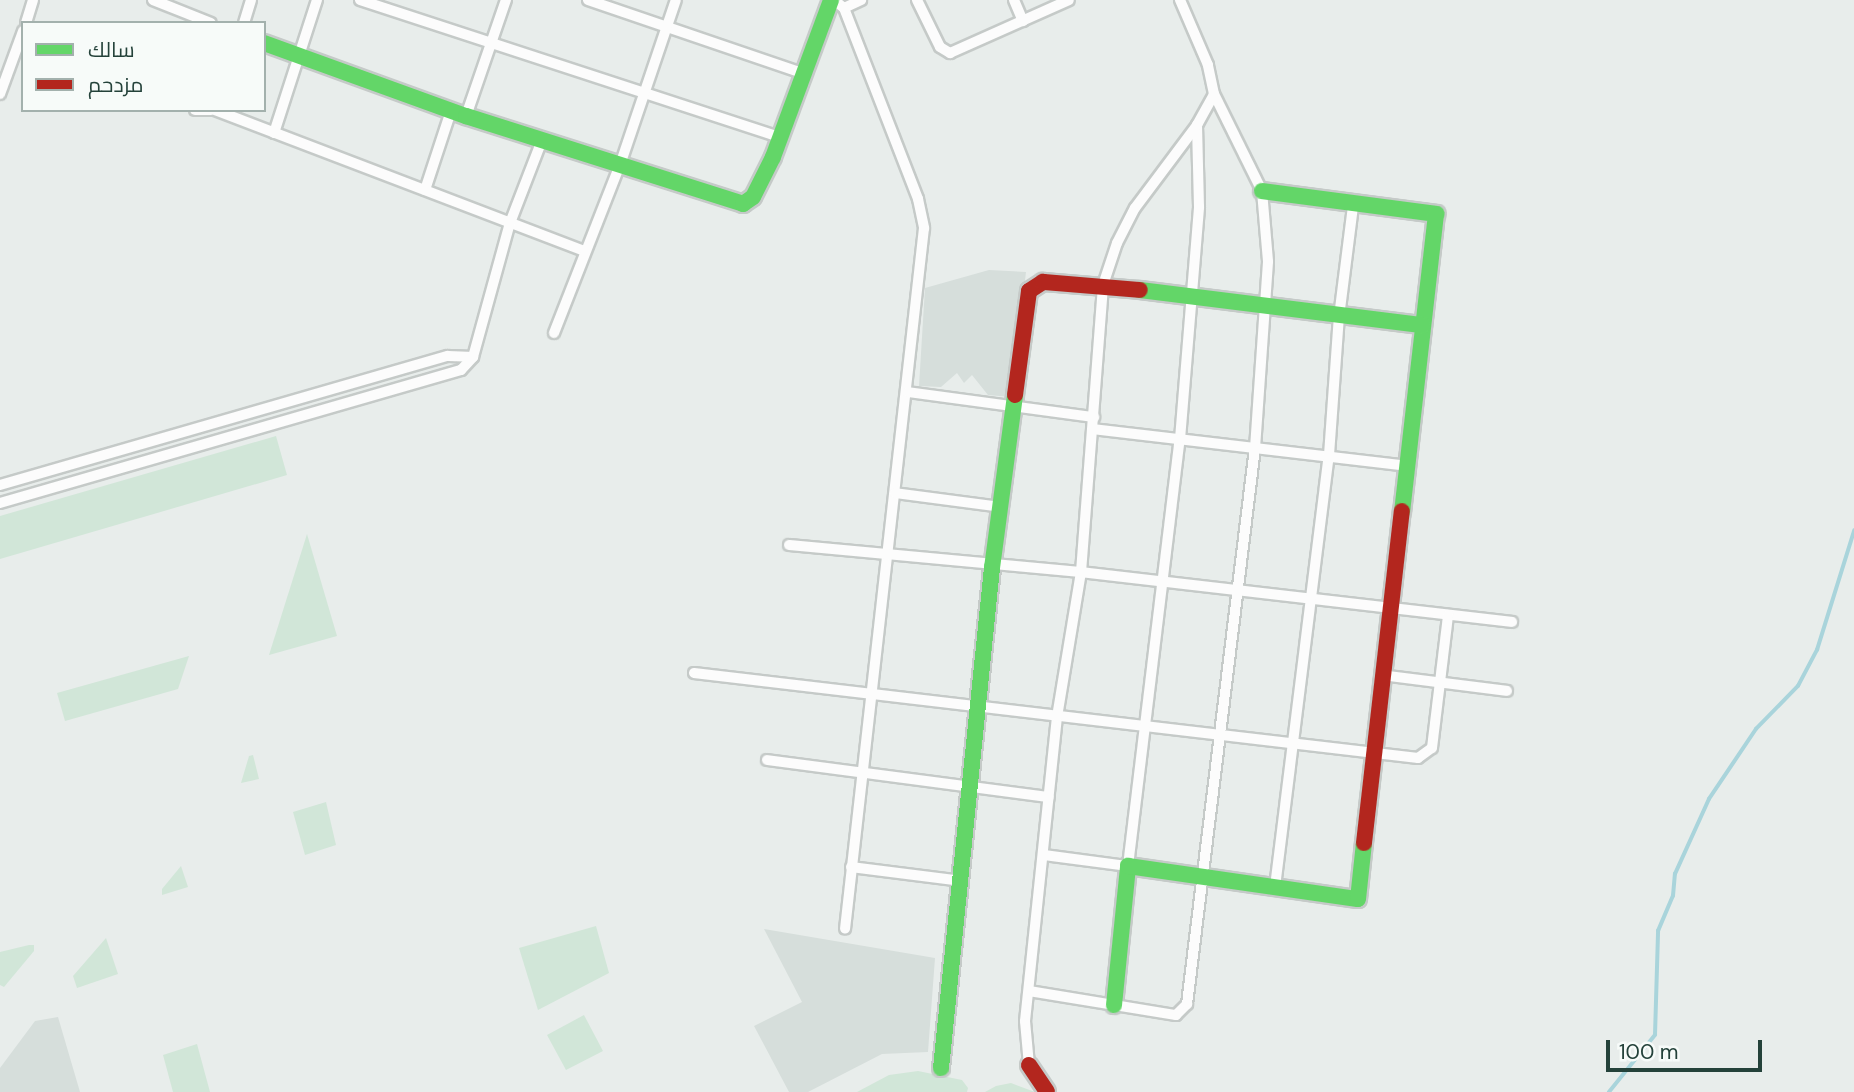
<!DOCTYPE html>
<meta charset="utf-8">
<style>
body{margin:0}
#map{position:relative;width:1854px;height:1092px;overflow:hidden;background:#e8edeb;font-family:"DM Sans",Cairo,sans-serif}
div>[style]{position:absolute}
.built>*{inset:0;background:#d6dedb}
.green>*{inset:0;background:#d1e6d8}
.stream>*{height:3.5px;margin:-1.75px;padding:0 1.75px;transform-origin:1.75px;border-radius:1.75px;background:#a9d4db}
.roads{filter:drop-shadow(2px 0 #c5cac8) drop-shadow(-2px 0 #c5cac8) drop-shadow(0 2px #c5cac8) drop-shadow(0 -2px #c5cac8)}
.street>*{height:10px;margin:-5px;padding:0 5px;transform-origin:5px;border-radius:5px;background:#fcfcfc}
.fast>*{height:16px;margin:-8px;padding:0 8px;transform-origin:8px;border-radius:8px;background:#63d668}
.jam>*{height:16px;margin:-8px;padding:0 8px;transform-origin:8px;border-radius:8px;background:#b3261e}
span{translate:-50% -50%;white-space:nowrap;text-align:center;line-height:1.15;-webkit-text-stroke:5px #f7fbf9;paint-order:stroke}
.legend{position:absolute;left:21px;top:21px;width:245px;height:91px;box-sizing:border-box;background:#f7fbf9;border:2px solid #a3b1ad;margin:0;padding:9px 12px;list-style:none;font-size:21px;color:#24423a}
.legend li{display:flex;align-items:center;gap:14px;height:35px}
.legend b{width:35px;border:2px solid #a3b1ad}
.scale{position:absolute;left:1606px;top:1040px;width:156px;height:32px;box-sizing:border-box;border:4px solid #24423a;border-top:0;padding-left:9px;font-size:21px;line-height:24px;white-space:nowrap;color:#24423a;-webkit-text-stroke:5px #f7fbf9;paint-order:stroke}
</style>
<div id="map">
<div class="built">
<i style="clip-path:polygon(989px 270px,1026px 272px,1011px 397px,988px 395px,972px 375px,964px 383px,957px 373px,941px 387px,919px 386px,925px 288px)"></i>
<i style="clip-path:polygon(764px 929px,935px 958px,928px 1052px,882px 1054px,808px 1092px,789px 1092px,754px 1026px,802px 1002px)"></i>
<i style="clip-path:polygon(58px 1017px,80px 1092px,0 1092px,0 1068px,35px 1021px)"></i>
</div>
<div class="green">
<i style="clip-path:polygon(276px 436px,287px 475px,0 559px,0 516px)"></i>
<i style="clip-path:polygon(307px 534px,337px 636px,269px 655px)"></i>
<i style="clip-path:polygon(189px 656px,178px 689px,65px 721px,57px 693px)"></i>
<i style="clip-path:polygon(253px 755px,259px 779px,241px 783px,249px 756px)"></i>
<i style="clip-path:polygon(326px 802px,336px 845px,305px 855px,293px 812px)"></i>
<i style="clip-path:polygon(181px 866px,188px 887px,162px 895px,162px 889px)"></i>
<i style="clip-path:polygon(596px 926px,609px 973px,538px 1010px,519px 948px)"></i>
<i style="clip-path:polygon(106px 938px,118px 974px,77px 988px,73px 976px)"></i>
<i style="clip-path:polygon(29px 945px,34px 945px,34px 951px,4px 987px,0 985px,0 952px)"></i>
<i style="clip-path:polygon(584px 1015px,603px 1051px,566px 1070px,547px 1035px)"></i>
<i style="clip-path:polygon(197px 1044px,210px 1092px,173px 1092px,163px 1055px)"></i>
<i style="clip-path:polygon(918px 1071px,962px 1080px,968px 1088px,967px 1092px,857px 1092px,889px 1075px)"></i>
<i style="clip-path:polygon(1011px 1083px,1035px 1092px,985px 1092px,996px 1086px)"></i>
</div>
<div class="stream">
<i style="left:1609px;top:1092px;width:73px;rotate:-51.1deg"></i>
<i style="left:1655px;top:1035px;width:104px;rotate:-88.3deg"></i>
<i style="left:1658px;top:931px;width:38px;rotate:-67deg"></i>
<i style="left:1673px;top:896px;width:22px;rotate:-85deg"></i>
<i style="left:1675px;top:874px;width:82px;rotate:-65.6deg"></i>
<i style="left:1709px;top:799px;width:84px;rotate:-56.1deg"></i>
<i style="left:1756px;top:729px;width:60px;rotate:-45.7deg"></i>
<i style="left:1798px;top:686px;width:41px;rotate:-62.2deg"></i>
<i style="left:1817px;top:650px;width:125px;rotate:-72.7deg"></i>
</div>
<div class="roads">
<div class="street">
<i style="left:153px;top:0;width:62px;rotate:21.6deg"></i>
<i style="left:360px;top:0;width:442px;rotate:18.1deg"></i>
<i style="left:588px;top:0;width:227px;rotate:18.8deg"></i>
<i style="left:834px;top:0;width:13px;rotate:39deg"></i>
<i style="left:844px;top:8px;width:205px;rotate:68.8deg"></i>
<i style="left:918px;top:199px;width:30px;rotate:78deg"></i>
<i style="left:924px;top:228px;width:705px;rotate:96.43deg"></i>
<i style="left:917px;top:0;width:52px;rotate:63.9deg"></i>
<i style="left:940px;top:47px;width:12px;rotate:31deg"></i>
<i style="left:950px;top:53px;width:130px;rotate:-24deg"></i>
<i style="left:1014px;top:0;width:23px;rotate:67deg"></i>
<i style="left:844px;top:8px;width:19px;rotate:-25deg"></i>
<i style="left:26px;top:23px;width:24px;rotate:-73deg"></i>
<i style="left:244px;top:23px;width:24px;rotate:-73deg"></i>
<i style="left:0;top:94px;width:67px;rotate:-69.9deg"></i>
<i style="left:195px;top:110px;width:16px"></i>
<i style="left:215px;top:110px;width:395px;rotate:20.9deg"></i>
<i style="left:466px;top:116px;width:123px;rotate:-71deg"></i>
<i style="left:274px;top:133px;width:140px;rotate:-72.1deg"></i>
<i style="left:425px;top:190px;width:83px;rotate:-71.8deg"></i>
<i style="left:554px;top:333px;width:180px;rotate:-68.6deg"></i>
<i style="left:620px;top:165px;width:174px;rotate:-71.3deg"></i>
<i style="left:908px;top:392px;width:188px;rotate:7.7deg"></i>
<i style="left:1093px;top:429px;width:317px;rotate:6.7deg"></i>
<i style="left:0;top:485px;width:466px;rotate:-16.1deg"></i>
<i style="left:448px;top:356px;width:25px;rotate:2deg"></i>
<i style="left:895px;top:493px;width:107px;rotate:7.5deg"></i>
<i style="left:0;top:503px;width:480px;rotate:-16.1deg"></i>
<i style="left:461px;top:370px;width:18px;rotate:-47deg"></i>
<i style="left:473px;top:357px;width:139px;rotate:-74.6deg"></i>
<i style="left:510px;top:223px;width:89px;rotate:-68.9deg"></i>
<i style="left:789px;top:545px;width:293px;rotate:5.3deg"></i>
<i style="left:1081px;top:572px;width:434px;rotate:6.6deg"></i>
<i style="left:694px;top:673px;width:729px;rotate:6.7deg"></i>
<i style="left:1418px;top:758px;width:17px;rotate:-36deg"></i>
<i style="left:1432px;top:748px;width:134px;rotate:-83.1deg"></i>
<i style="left:1381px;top:675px;width:127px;rotate:7.2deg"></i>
<i style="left:767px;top:760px;width:284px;rotate:7.5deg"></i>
<i style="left:1044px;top:855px;width:85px;rotate:7.5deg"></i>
<i style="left:1128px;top:866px;width:430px;rotate:-83.1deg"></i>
<i style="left:1180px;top:439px;width:233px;rotate:-85.3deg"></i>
<i style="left:1199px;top:207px;width:82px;rotate:-91.4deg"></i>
<i style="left:851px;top:867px;width:112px;rotate:7.2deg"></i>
<i style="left:1275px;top:887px;width:435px;rotate:-82.9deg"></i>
<i style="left:1329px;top:455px;width:138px;rotate:-85.9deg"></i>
<i style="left:1339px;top:317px;width:112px;rotate:-82.8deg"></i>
<i style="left:1029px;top:991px;width:149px;rotate:9.3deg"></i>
<i style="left:1176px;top:1015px;width:16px;rotate:-45deg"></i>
<i style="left:1187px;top:1004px;width:560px;rotate:-83.03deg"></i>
<i style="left:1255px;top:448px;width:187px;rotate:-86deg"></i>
<i style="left:1268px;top:261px;width:70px;rotate:-94.9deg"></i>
<i style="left:1262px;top:191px;width:108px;rotate:-116.3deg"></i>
<i style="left:1029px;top:1065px;width:44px;rotate:-95.2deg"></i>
<i style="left:1025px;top:1021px;width:306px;rotate:-84deg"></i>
<i style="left:1057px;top:717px;width:147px;rotate:-80.6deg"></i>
<i style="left:1081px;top:572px;width:288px;rotate:-85.6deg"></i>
<i style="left:1103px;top:285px;width:44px;rotate:-71.6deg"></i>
<i style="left:1117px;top:243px;width:39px;rotate:-63deg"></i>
<i style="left:1135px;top:208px;width:104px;rotate:-53.2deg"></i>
<i style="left:1197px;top:125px;width:35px;rotate:-61deg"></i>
<i style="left:1214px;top:94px;width:30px;rotate:-102deg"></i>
<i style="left:1208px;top:65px;width:71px;rotate:-113.3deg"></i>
</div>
<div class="fast">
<i style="left:264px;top:43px;width:215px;rotate:19.9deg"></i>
<i style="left:466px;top:116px;width:291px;rotate:17.6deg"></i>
<i style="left:743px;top:204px;width:12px;rotate:-35deg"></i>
<i style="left:753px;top:197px;width:45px;rotate:-63.4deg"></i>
<i style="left:773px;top:157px;width:167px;rotate:-69.7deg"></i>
<i style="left:1262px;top:191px;width:176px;rotate:7.5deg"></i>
<i style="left:1436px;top:214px;width:299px;rotate:96.5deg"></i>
<i style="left:1140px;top:290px;width:285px;rotate:7.1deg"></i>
<i style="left:1114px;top:1005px;width:140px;rotate:-84.2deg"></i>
<i style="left:1128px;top:866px;width:232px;rotate:8.2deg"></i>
<i style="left:1358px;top:899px;width:56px;rotate:-83.9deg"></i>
<i style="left:941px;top:1068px;width:503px;rotate:-84.18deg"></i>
<i style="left:992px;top:568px;width:175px;rotate:-82.4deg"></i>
</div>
<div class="jam">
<i style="left:1015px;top:395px;width:105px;rotate:-82.3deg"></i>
<i style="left:1029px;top:291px;width:17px;rotate:-33deg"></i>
<i style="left:1043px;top:282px;width:97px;rotate:4.7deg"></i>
<i style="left:1364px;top:843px;width:334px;rotate:-83.5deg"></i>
<i style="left:1029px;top:1065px;width:32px;rotate:56deg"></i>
</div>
</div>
<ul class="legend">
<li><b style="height:9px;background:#63d668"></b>سالك</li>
<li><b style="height:9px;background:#b3261e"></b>مزدحم</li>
</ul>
<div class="scale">100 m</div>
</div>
